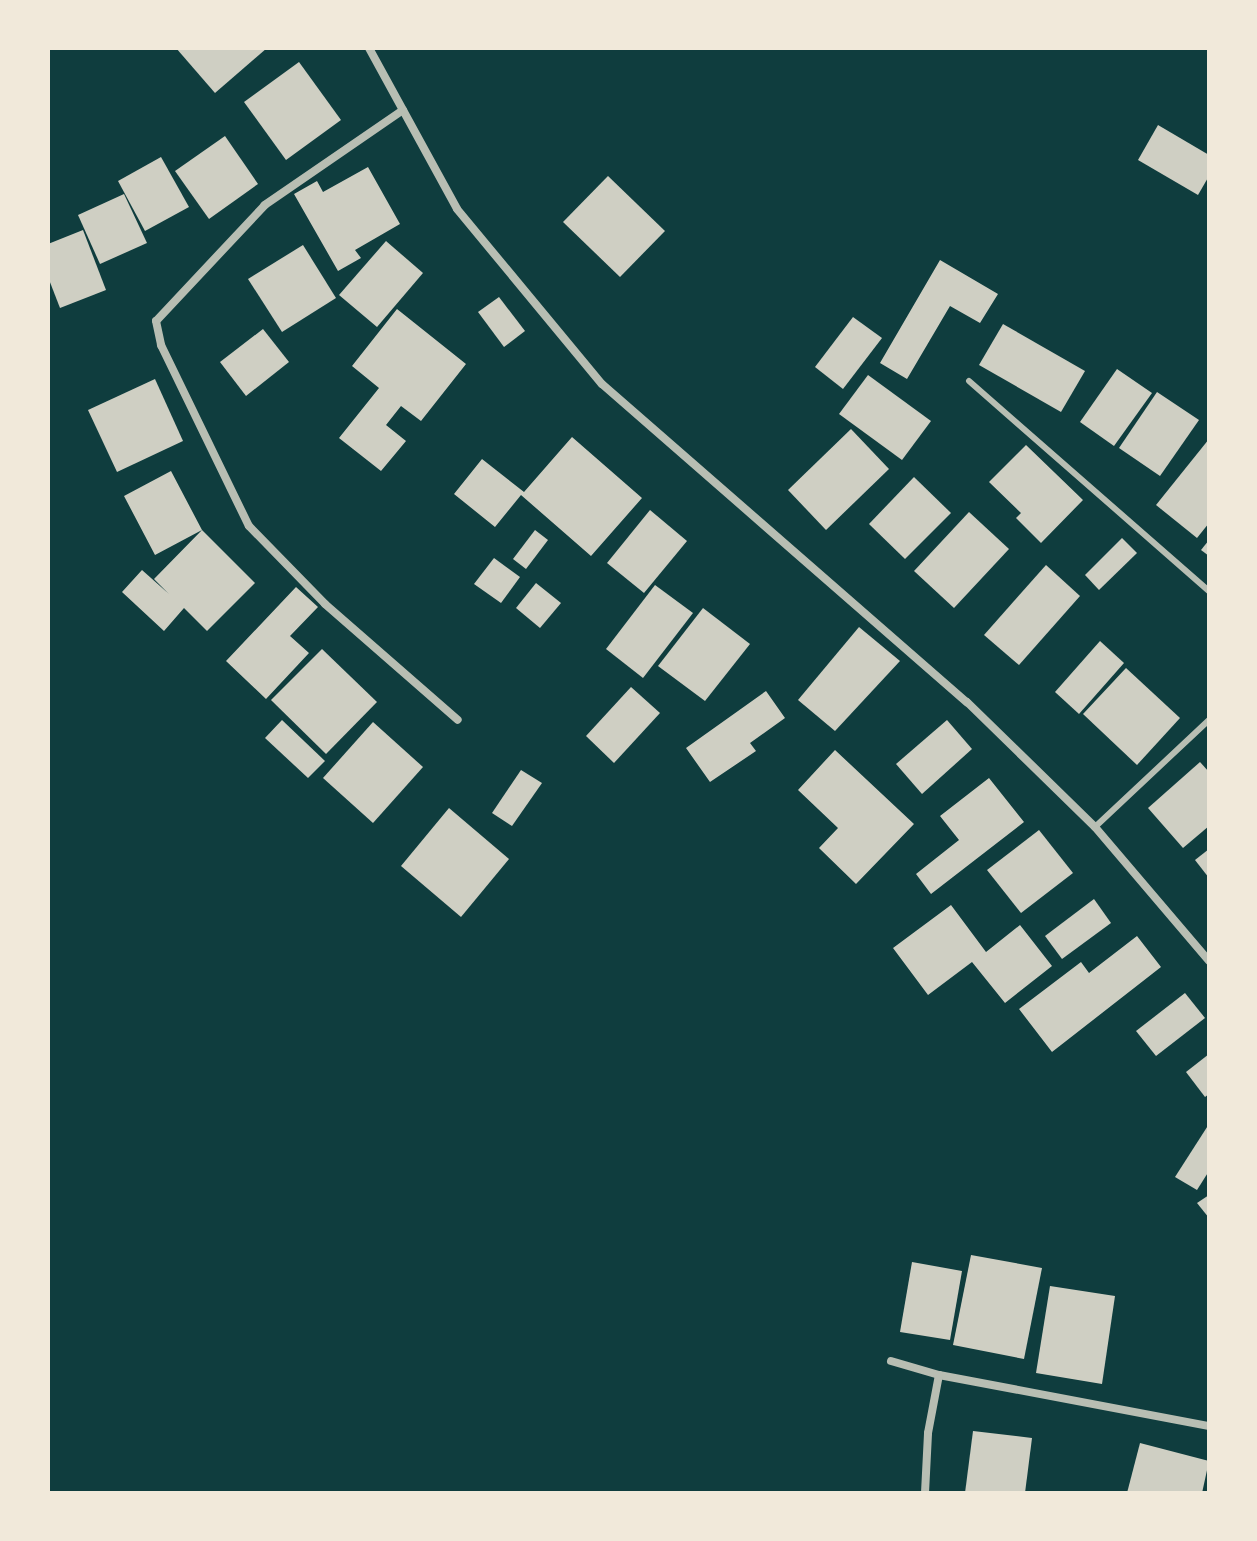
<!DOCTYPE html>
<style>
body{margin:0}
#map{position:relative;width:1257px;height:1541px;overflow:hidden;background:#0f3d3e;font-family:Lora,serif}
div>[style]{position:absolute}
.building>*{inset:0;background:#cfcfc3}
.service>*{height:6px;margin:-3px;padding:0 3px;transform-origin:3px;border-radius:3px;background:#b8beb3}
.minor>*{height:8px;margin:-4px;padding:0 4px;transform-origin:4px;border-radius:4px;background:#b8beb3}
span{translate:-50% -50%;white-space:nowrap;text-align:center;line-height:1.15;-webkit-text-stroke:7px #f1e9da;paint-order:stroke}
.frame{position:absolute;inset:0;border:50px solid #f1e9da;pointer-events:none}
</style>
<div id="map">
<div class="building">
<i style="clip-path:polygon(176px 48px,267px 48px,215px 93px)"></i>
<i style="clip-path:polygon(299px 62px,341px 120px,286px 160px,244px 102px)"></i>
<i style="clip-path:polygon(1158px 125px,1209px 155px,1209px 176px,1198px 195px,1138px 160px)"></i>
<i style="clip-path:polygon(225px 136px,258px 184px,209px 219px,175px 171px)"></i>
<i style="clip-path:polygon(161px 157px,189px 207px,145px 231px,118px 181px)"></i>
<i style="clip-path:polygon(368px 167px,400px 224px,355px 250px,361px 258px,338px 271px,294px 194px,317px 181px,323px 192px)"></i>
<i style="clip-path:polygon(608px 176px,665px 231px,620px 277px,563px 222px)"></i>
<i style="clip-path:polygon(124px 194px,147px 243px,100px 264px,78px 215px)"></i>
<i style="clip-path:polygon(83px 230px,106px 290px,60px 308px,48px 277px,48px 244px)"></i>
<i style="clip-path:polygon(386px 241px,423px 273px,377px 327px,339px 295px)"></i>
<i style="clip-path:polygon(303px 245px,336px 298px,282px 332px,248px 279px)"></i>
<i style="clip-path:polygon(940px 260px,998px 294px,980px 323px,950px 306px,907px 379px,880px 363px)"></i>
<i style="clip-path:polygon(499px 297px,525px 331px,504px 347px,478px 312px)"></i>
<i style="clip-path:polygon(397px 309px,466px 364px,421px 421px,401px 406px,386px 425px,406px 441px,381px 471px,339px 438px,379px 388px,352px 366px)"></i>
<i style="clip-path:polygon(853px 317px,882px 338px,843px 389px,815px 367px)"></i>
<i style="clip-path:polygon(1003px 324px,1085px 371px,1061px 412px,979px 365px)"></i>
<i style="clip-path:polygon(263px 329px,289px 362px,246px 396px,220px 362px)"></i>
<i style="clip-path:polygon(1117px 369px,1152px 393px,1114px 446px,1080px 422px)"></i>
<i style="clip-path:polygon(868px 375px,931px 421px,902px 460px,839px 414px)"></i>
<i style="clip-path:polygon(155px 379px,183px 441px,117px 472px,88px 410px)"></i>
<i style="clip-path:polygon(1157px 392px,1199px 420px,1160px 476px,1119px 448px)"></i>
<i style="clip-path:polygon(851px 429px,889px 469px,826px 530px,788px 490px)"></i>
<i style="clip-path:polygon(572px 437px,642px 498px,591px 556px,521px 495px,495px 527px,454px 494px,482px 459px,524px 492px)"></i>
<i style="clip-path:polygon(1209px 439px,1209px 523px,1197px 538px,1156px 505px)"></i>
<i style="clip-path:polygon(1026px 445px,1083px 500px,1041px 543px,1016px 518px,1021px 513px,989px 482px)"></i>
<i style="clip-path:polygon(171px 471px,202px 530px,255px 583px,207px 631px,184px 608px,164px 631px,122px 592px,142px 570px,169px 594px,154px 579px,202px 530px,155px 555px,124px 496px)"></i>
<i style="clip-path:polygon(914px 477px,951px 513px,905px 559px,869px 524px)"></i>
<i style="clip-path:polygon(650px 510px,687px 541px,644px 593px,607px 563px)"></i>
<i style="clip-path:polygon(969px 512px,1009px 549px,954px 608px,914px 571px)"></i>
<i style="clip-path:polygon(535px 530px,548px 540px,526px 569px,513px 559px)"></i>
<i style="clip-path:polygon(1122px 538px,1137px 553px,1099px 590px,1085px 575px)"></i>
<i style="clip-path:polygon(1209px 540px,1209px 556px,1201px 550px)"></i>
<i style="clip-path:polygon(494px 558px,520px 577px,501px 603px,474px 584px)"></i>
<i style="clip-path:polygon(1046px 565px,1080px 596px,1019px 665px,984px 635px)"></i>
<i style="clip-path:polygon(536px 583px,561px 603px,540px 628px,516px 608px)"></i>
<i style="clip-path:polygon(655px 585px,693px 613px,643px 678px,606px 649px)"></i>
<i style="clip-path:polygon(296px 587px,318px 607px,290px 636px,309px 653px,266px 699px,226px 661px)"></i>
<i style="clip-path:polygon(703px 608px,750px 644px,705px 701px,658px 666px)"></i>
<i style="clip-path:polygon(859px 627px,900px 661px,835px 731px,798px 700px)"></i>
<i style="clip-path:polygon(1100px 641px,1124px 663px,1079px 714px,1055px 692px)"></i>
<i style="clip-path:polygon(322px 649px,377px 702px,326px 754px,271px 700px)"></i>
<i style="clip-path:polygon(1126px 668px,1180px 718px,1137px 765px,1083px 714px)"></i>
<i style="clip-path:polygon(631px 687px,660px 713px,614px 763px,586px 736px)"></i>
<i style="clip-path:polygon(766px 691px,785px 718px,750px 743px,756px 751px,710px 782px,686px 748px)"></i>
<i style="clip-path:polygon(282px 720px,325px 761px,308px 778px,265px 738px)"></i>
<i style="clip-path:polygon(947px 720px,972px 749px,922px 794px,896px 764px)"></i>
<i style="clip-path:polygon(373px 722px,423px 767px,373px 823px,323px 778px)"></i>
<i style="clip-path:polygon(835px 750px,914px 824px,856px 884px,819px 848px,838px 828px,798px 790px)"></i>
<i style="clip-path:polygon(1200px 762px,1209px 772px,1209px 826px,1183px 848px,1148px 808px)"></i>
<i style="clip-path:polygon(521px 770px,542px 783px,512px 826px,492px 813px)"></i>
<i style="clip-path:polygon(989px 778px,1024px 822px,931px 894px,916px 874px,959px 840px,940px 816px)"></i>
<i style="clip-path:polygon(449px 808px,509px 859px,461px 917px,401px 866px)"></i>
<i style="clip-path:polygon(1039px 830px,1073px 873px,1021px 913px,987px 870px)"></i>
<i style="clip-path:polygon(1209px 849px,1209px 878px,1195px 860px)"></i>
<i style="clip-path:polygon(1094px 899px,1111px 923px,1062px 959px,1045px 936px)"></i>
<i style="clip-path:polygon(951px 905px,986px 952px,1020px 925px,1052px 966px,1005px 1003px,972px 962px,928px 995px,893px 948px)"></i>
<i style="clip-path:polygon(1137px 936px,1161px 967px,1052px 1052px,1019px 1009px,1081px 962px,1089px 973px)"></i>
<i style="clip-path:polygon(1185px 993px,1205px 1018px,1156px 1056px,1136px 1031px)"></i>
<i style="clip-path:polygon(1209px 1054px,1209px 1094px,1205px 1097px,1186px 1072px)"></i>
<i style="clip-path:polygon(1209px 1124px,1209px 1171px,1197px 1190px,1175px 1177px)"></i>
<i style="clip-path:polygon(1209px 1195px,1209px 1218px,1197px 1203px)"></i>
<i style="clip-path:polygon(971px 1255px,1042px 1268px,1024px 1359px,953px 1345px)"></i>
<i style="clip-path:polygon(912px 1262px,962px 1271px,950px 1340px,900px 1332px)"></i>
<i style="clip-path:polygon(1050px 1286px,1115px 1296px,1102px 1384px,1036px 1373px)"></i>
<i style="clip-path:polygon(973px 1431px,1032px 1438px,1025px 1493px,965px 1493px)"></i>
<i style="clip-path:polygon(1140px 1443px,1209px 1461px,1202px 1493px,1127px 1493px)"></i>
</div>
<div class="service">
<i style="left:969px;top:381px;width:319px;rotate:41.2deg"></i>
<i style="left:1095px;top:827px;width:156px;rotate:-43.2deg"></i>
</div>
<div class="minor">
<i style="left:369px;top:48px;width:183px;rotate:61.3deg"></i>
<i style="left:457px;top:209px;width:227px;rotate:50.4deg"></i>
<i style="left:602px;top:384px;width:484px;rotate:41.1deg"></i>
<i style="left:967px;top:702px;width:179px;rotate:44.3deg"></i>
<i style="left:1095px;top:827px;width:176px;rotate:49.6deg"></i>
<i style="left:403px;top:110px;width:168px;rotate:145.5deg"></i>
<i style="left:265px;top:205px;width:159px;rotate:133.2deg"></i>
<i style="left:156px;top:321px;width:25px;rotate:78deg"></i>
<i style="left:161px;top:345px;width:201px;rotate:64.1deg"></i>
<i style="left:249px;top:526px;width:109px;rotate:45.7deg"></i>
<i style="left:325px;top:604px;width:176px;rotate:41.1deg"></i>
<i style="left:891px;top:1361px;width:50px;rotate:16.3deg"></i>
<i style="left:939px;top:1375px;width:275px;rotate:10.7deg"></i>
<i style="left:925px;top:1493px;width:60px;rotate:-87.1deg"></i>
<i style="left:928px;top:1433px;width:59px;rotate:-79.3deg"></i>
</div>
<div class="frame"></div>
</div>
